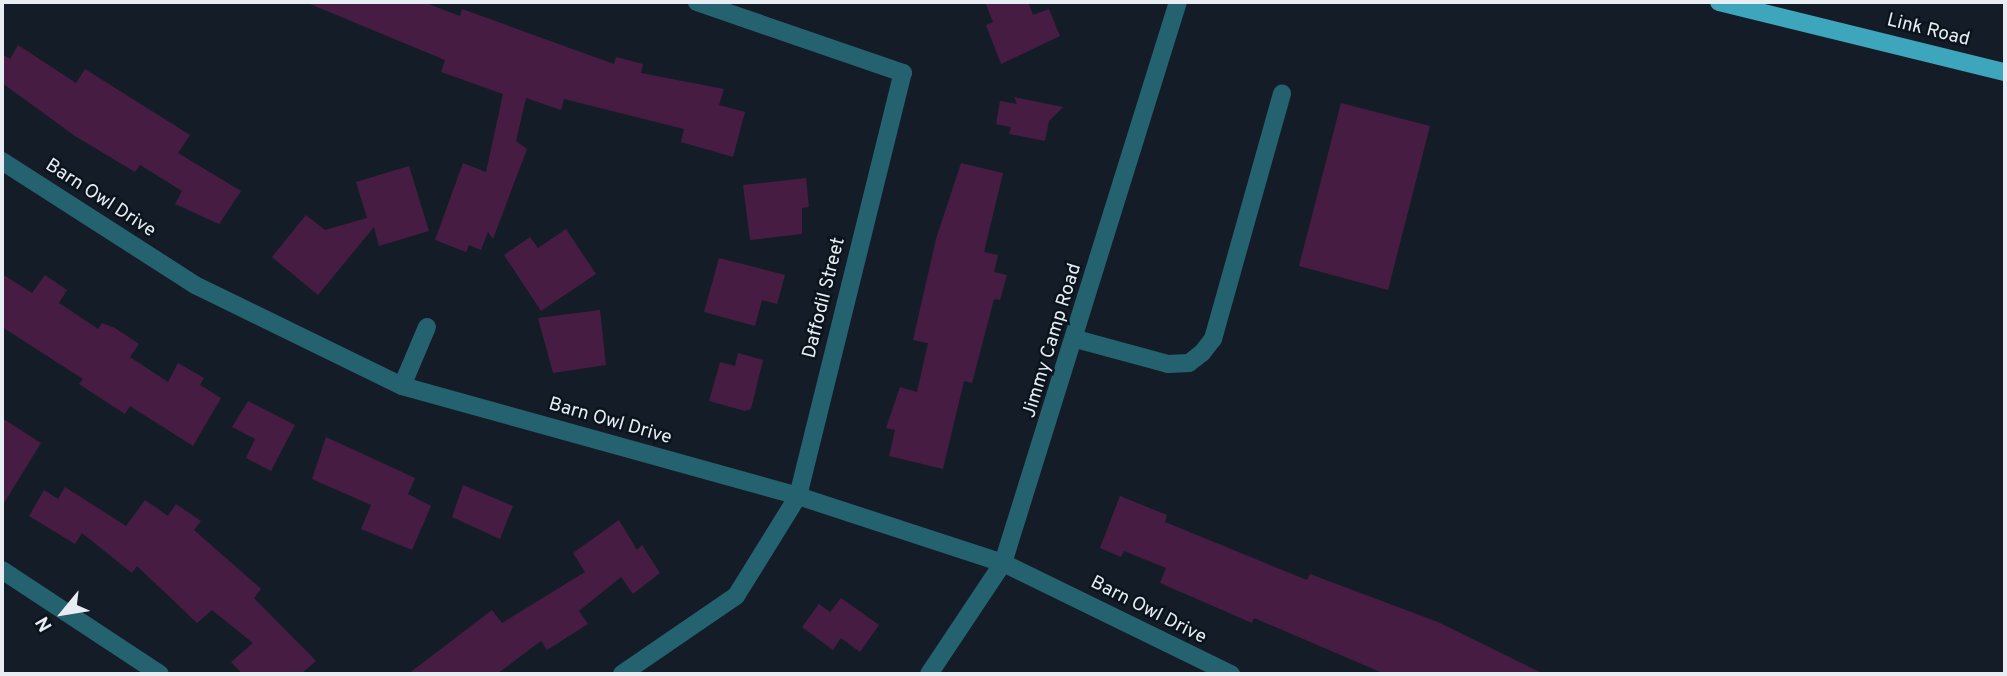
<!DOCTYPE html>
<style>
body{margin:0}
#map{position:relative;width:2007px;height:676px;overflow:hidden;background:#141d27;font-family:Overpass,sans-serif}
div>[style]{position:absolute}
.building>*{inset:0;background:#461c43}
.minor>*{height:18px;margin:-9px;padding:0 9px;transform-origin:9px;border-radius:9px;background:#256270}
.major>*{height:18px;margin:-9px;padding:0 9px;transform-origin:9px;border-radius:9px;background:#3da5bc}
span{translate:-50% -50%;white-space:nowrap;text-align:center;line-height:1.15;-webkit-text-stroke:5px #0b141d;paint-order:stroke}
.street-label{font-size:19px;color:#e7edf3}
.frame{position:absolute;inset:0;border:4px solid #e7edf3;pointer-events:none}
.north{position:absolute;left:28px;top:578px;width:70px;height:70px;-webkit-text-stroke:5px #0b141d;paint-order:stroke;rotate:240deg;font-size:19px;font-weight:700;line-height:28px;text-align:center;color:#e7edf3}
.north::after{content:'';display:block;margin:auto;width:24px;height:32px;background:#e7edf3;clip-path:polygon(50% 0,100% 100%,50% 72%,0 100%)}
</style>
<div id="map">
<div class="building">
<i style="clip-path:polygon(305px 2px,423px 2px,460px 16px,462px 9px,614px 64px,616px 57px,643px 64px,641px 73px,724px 89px,719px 105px,745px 112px,733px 157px,681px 142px,684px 129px,564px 99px,561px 110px,526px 98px,516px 141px,527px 149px,493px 239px,488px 232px,481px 250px,469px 245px,466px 252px,435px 240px,463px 163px,486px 172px,503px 94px,441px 72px,445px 60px)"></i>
<i style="clip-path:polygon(985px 2px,1028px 2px,1033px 15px,1049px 9px,1060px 36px,1001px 64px,986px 25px,993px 22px)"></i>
<i style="clip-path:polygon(18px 45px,76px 83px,85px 69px,190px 135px,178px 153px,241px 191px,219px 224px,175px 204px,182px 191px,140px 165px,135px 172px,75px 136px,2px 83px,2px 54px,10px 59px)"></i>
<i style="clip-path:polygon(1014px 97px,1063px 107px,1049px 121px,1045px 141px,1009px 134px,1011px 127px,996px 124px,1000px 101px,1017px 104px)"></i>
<i style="clip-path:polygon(1341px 103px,1430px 126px,1388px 290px,1299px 266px)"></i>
<i style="clip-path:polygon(961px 163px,1003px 173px,984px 252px,998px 255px,994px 272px,1007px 275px,1000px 300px,994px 299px,972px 383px,964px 381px,943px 469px,889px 456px,895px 430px,886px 428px,900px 387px,917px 392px,928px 343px,913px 340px,936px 239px)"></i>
<i style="clip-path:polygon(409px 166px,429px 231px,379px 246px,374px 227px,318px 295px,272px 257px,306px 215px,325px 230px,367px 218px,356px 182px)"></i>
<i style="clip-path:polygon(806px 178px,809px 207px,802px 208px,802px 234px,750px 240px,743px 185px)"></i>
<i style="clip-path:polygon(566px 229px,596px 274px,541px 311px,504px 255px,530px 237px,538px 248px)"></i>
<i style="clip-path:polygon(719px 258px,785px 275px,777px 304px,762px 300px,755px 326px,704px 312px)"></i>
<i style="clip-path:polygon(2px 274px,32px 293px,45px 275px,67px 290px,59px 303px,98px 329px,102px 323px,115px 328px,139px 344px,130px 357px,168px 382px,178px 363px,204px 378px,200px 385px,221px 398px,193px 446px,130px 406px,125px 414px,79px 384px,83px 379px,2px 327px)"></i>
<i style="clip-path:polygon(600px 310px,606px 365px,553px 373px,538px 318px)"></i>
<i style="clip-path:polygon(738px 353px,763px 360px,751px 409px,745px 411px,709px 401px,720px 362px,735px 366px)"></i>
<i style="clip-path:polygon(248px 401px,295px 425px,271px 471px,246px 458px,255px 439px,232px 427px)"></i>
<i style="clip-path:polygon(2px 418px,41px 443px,2px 506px)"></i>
<i style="clip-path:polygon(326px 437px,415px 478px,408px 494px,431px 506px,412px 550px,361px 529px,371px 505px,312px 479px)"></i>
<i style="clip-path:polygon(463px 485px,513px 506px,500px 539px,452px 517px)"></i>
<i style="clip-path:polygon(65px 487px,126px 526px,145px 500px,168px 516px,176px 504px,201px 521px,194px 530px,261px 589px,254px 598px,316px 661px,301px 674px,243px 674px,231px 662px,253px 643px,212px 610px,197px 623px,137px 566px,132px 573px,82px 533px,75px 544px,29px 516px,44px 490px,58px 499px)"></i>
<i style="clip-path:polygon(1120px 496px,1167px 515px,1165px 522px,1307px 580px,1310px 574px,1438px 622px,1544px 674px,1385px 674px,1254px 618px,1252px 623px,1160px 583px,1166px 568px,1124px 551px,1121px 557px,1100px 548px)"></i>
<i style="clip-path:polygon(619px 520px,637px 550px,642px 545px,660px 573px,633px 594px,621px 577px,579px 611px,588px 624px,547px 650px,541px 641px,497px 674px,408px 674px,492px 610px,502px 623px,585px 572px,573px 553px)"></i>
<i style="clip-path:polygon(841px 598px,879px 625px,860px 652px,841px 638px,833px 650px,802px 627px,819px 604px,830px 612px)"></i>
</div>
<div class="minor">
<i style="left:2px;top:161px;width:229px;rotate:32.7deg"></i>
<i style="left:195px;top:285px;width:230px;rotate:26deg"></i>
<i style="left:402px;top:386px;width:411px;rotate:15.5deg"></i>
<i style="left:798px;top:496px;width:216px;rotate:18.1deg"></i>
<i style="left:1003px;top:563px;width:254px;rotate:26deg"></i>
<i style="left:1076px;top:339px;width:95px;rotate:15.2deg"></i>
<i style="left:1168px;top:364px;width:21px;rotate:-3deg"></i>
<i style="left:1189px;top:363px;width:16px;rotate:-38deg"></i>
<i style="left:1202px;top:353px;width:18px;rotate:-52deg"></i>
<i style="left:1213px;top:339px;width:255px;rotate:-74.3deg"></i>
<i style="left:402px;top:386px;width:64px;rotate:-67deg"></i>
<i style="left:2px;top:570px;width:189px;rotate:33.4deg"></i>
<i style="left:622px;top:674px;width:138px;rotate:-34.4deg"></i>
<i style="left:736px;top:596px;width:118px;rotate:-58.2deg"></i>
<i style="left:798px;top:496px;width:436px;rotate:-76.1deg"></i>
<i style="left:903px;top:73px;width:218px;rotate:-161deg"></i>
<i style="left:929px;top:674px;width:133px;rotate:-56.3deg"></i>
<i style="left:1003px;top:563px;width:588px;rotate:-72.68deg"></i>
</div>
<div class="major">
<i style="left:1719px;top:2px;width:294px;rotate:13.8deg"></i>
</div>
<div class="street-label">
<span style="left:1928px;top:31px;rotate:14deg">Link Road</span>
<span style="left:100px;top:199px;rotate:33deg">Barn Owl Drive</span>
<span style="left:825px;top:298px;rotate:-76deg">Daffodil Street</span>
<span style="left:1053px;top:341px;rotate:-73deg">Jimmy Camp Road</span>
<span style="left:610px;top:422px;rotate:16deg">Barn Owl Drive</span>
<span style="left:1148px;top:611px;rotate:27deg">Barn Owl Drive</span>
</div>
<div class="frame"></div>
<div class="north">N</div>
</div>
